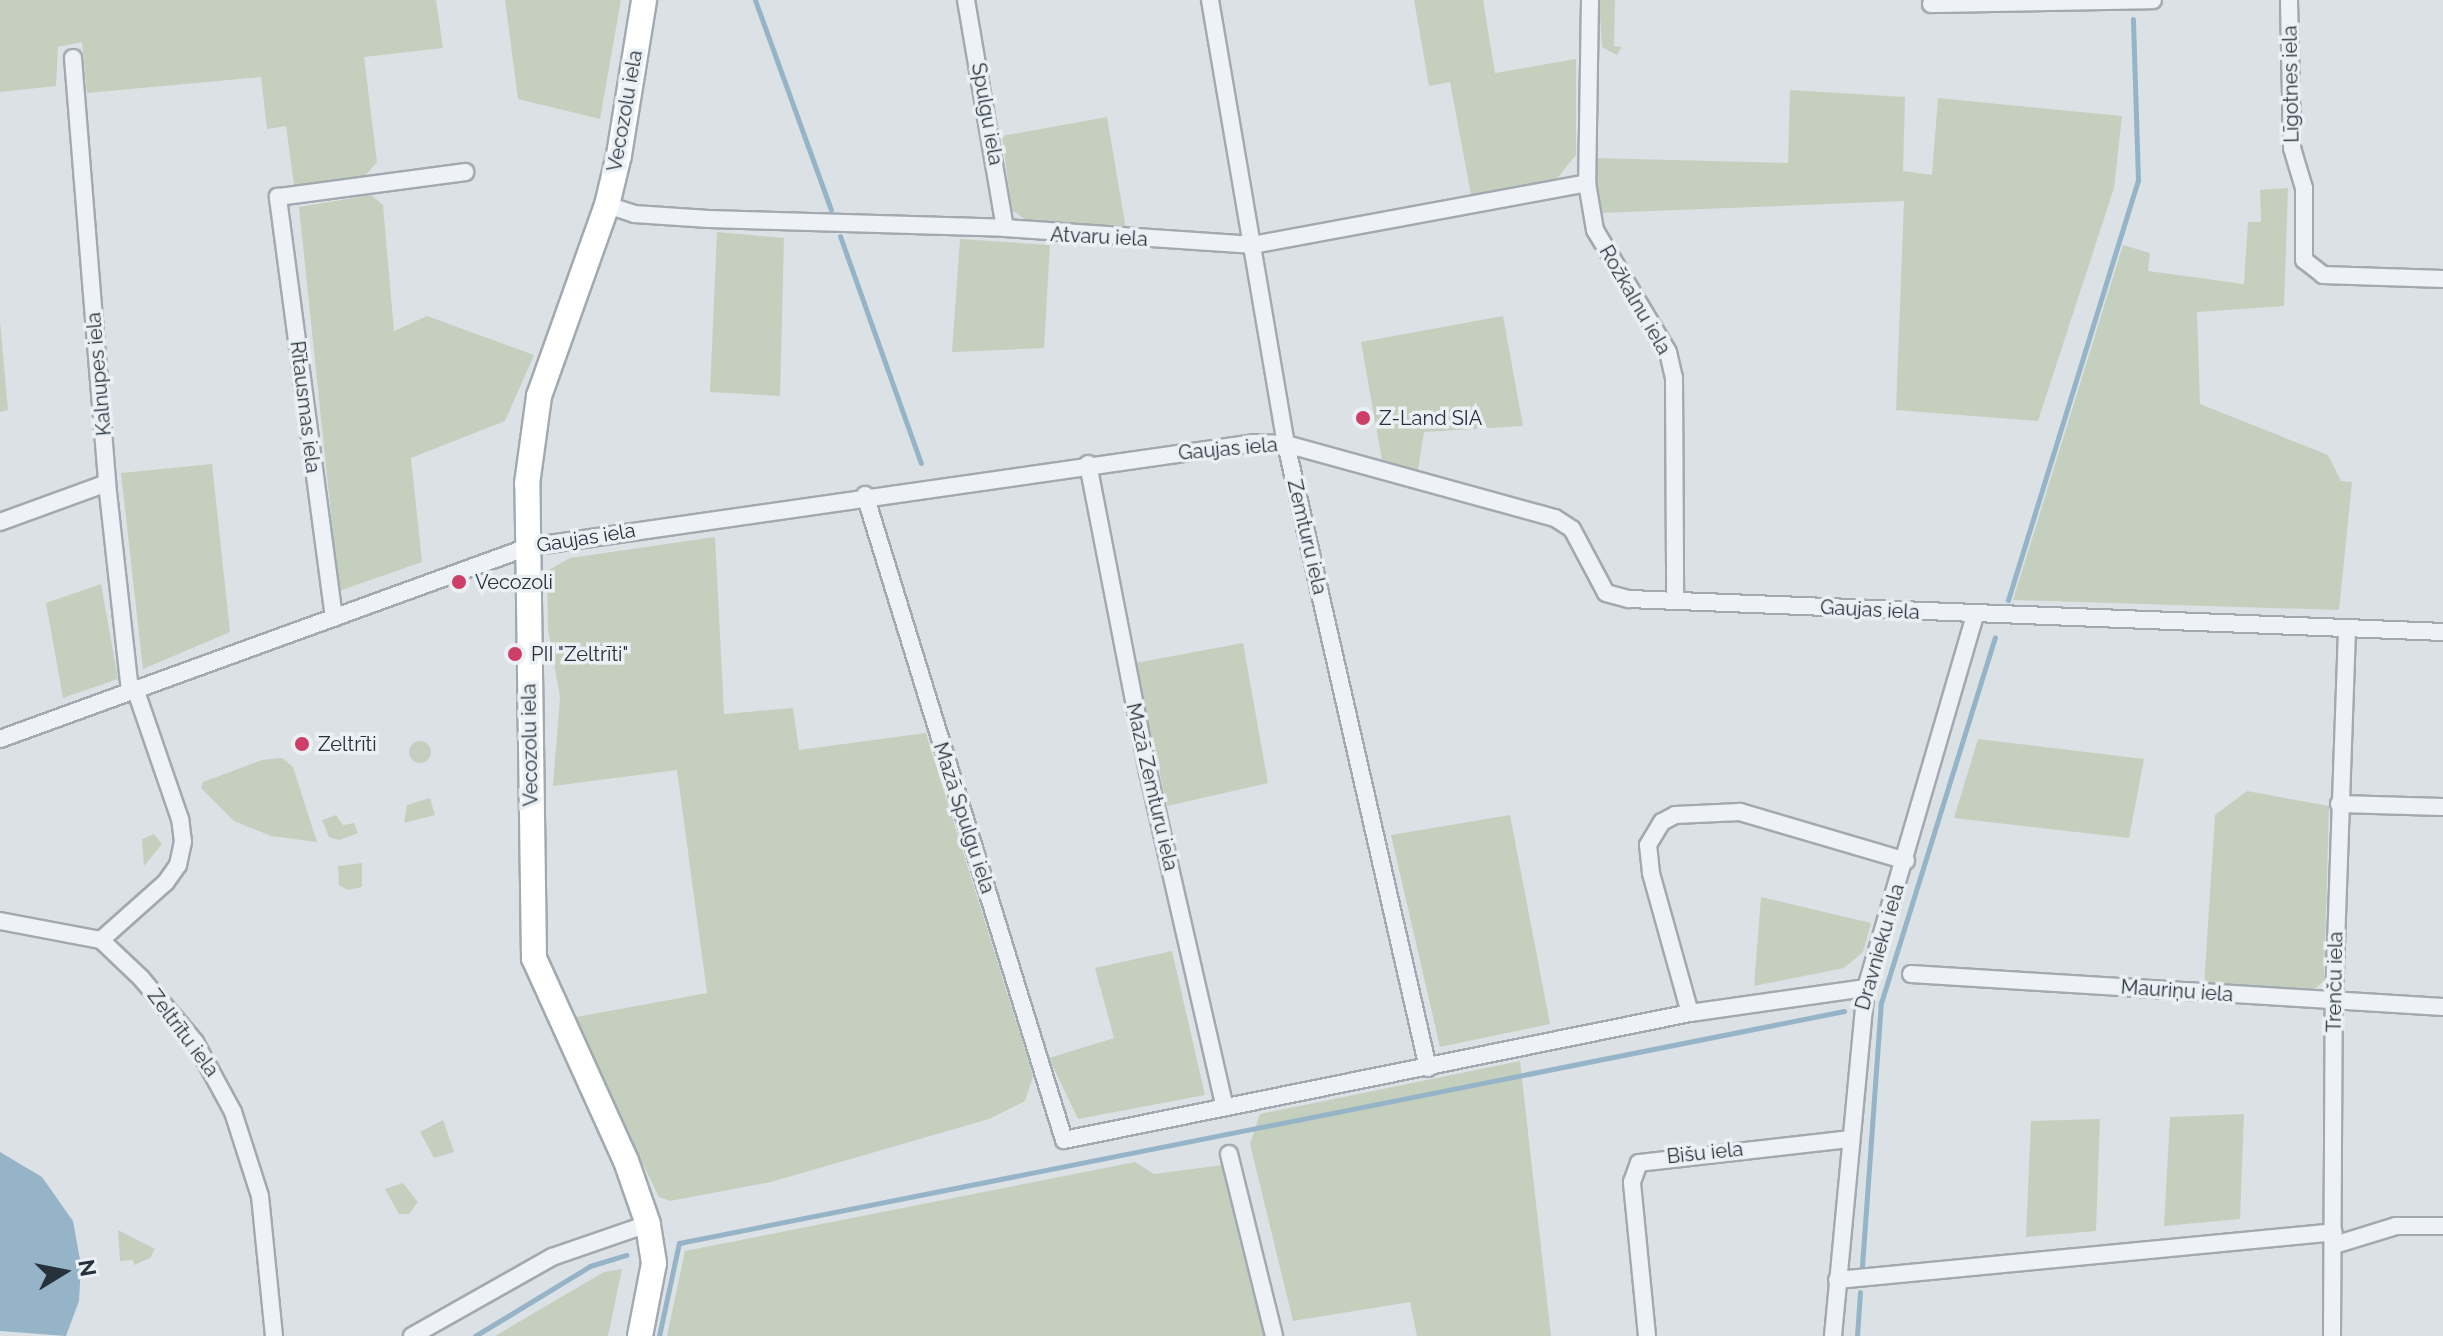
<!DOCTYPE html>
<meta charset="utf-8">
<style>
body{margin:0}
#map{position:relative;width:2443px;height:1336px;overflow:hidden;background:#dce1e6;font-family:Raleway,sans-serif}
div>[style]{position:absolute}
.green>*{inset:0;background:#c4d0bd}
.round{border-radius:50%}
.water>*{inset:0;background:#96b4c7}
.stream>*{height:5px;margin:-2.5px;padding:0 2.5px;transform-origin:2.5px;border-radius:2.5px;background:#96b4c7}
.roads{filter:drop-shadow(2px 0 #a2a9b0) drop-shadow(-2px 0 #a2a9b0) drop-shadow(0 2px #a2a9b0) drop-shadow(0 -2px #a2a9b0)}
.street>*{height:16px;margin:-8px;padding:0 8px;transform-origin:8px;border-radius:8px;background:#eef1f5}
.secondary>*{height:24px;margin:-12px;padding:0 12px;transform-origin:12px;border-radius:12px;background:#fff}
.dots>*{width:22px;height:22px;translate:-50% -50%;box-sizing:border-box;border:4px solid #ebf0f4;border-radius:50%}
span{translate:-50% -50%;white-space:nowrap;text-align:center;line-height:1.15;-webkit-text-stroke:7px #ebf0f4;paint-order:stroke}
.street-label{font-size:20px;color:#26313c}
.poi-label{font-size:20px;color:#26313c}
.left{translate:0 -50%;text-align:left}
.north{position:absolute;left:24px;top:1232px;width:80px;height:80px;-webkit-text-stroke:6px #ebf0f4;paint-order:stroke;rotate:80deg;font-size:22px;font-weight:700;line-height:32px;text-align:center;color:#26313c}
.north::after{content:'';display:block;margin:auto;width:28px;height:36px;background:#26313c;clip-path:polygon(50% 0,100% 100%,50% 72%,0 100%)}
</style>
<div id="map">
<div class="green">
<i style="clip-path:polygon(0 0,436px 0,443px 48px,364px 57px,377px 162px,364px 177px,294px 185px,286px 126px,267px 129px,261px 77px,87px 93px,82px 42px,58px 47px,56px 86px,0 92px)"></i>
<i style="clip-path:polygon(505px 0,621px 0,600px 119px,518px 99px)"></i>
<i style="clip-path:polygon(1414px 0,1483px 0,1495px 73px,1576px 59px,1576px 155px,1554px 182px,1471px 195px,1450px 82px,1429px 86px)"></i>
<i style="clip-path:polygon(1599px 0,1615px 0,1614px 46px,1622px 47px,1617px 55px,1602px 47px)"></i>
<i style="clip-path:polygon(1790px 90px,1905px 97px,1903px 171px,1932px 175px,1938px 98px,2122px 116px,2114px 188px,2038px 421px,1896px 410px,1904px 201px,1600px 213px,1594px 158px,1788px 163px)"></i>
<i style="clip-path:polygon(1107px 117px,1126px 229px,1030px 223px,1012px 210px,1002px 136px)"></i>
<i style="clip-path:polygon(2288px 188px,2284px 306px,2197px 312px,2200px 404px,2328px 455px,2341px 481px,2352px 482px,2339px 610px,2013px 600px,2123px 245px,2150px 253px,2148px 271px,2244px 284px,2248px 222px,2261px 222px,2260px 190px)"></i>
<i style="clip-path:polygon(371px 195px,383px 205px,394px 331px,427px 316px,534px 355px,505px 421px,411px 458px,422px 562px,339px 591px,299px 207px)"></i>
<i style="clip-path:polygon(717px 232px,784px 238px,780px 396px,710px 392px)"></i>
<i style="clip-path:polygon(960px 239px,1050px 245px,1044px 348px,952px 352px)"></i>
<i style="clip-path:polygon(1503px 316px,1523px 426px,1424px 432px,1418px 470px,1382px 460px,1361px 342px)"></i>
<i style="clip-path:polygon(0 321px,8px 410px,0 412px)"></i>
<i style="clip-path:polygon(212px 464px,230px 632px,143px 669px,121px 473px)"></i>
<i style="clip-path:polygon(715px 537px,724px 714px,793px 708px,799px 750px,926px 733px,1033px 1076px,1025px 1101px,989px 1119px,771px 1182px,670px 1201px,659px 1197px,571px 1018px,707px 993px,677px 770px,553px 786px,560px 697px,548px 629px,547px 571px,570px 558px)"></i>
<i style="clip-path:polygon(101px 584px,118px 679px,63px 698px,46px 603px)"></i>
<i style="clip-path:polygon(1243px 643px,1268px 783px,1167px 806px,1135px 663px)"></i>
<i style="clip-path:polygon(1978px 739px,2144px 759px,2129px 838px,1954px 818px)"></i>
<i class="round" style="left:409px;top:741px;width:22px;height:22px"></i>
<i style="clip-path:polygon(282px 758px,293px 767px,317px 842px,271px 836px,234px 821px,201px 788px,203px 782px,262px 760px)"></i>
<i style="clip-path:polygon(2247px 791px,2329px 806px,2324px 981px,2308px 995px,2204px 988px,2215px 815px)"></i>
<i style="clip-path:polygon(430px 798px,435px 815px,404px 823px,407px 805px)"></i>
<i style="clip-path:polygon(336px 815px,343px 825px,354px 823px,358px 833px,339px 840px,329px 837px,322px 820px)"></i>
<i style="clip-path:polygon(1510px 815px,1550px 1024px,1440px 1047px,1391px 835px)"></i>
<i style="clip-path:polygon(154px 834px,162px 844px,144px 866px,142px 839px)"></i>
<i style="clip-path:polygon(362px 863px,362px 887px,348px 890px,339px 885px,338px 866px)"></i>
<i style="clip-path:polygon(1761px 897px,1871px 923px,1863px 952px,1844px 968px,1754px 986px)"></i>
<i style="clip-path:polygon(1172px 951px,1205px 1095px,1078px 1119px,1049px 1058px,1114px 1038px,1095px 968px)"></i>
<i style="clip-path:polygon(1520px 1061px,1551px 1336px,1417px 1336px,1410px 1302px,1293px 1321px,1250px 1144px,1260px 1114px)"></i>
<i style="clip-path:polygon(2244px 1114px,2240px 1219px,2164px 1226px,2170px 1117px)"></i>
<i style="clip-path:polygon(2100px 1119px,2096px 1231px,2026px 1237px,2031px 1121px)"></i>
<i style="clip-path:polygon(443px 1120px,454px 1152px,434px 1158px,420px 1132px)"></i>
<i style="clip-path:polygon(1135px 1162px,1154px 1174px,1223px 1165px,1264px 1336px,667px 1336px,685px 1251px)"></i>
<i style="clip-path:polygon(403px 1183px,418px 1202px,409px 1214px,399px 1214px,385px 1189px)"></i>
<i style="clip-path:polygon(118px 1230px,155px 1249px,150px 1258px,134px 1265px,133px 1260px,120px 1261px)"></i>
<i style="clip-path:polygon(622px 1269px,608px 1336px,495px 1336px,604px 1272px)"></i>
</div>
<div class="water">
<i style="clip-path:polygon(0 1152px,42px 1177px,73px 1221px,81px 1265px,79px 1301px,66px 1336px,0 1331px)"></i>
</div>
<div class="stream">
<i style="left:755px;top:0;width:223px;rotate:70.1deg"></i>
<i style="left:840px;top:236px;width:241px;rotate:70.4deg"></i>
<i style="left:2008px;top:600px;width:440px;rotate:-72.8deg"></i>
<i style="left:2138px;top:180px;width:161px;rotate:-91.8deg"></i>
<i style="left:1862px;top:1266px;width:264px;rotate:-85.9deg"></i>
<i style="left:1881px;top:1003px;width:383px;rotate:-72.7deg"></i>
<i style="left:475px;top:1336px;width:135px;rotate:-31.3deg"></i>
<i style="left:590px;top:1266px;width:38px;rotate:-17deg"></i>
<i style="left:659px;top:1336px;width:95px;rotate:-77.9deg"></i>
<i style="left:679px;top:1243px;width:1188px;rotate:-11.26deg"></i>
<i style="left:1857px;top:1336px;width:44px;rotate:-86.1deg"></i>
</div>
<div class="roads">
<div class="street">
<i style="left:966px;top:0;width:231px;rotate:80.3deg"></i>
<i style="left:1210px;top:0;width:450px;rotate:80.3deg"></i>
<i style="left:1286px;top:444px;width:640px;rotate:77.18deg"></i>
<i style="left:1590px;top:0;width:183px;rotate:90.9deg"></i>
<i style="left:1587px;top:183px;width:48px;rotate:80.3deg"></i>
<i style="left:1595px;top:230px;width:142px;rotate:59.1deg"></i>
<i style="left:1668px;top:352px;width:27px;rotate:77deg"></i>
<i style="left:1674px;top:378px;width:223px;rotate:89.7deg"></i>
<i style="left:2289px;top:0;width:148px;rotate:88.8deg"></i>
<i style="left:2292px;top:148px;width:42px;rotate:73.3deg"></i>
<i style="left:2304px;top:188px;width:72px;rotate:90deg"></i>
<i style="left:2304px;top:260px;width:24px;rotate:38deg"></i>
<i style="left:2323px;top:275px;width:120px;rotate:1.9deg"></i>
<i style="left:1931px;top:4px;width:222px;rotate:-1deg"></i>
<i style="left:73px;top:58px;width:426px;rotate:85.4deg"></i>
<i style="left:107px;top:483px;width:208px;rotate:83.7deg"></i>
<i style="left:607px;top:205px;width:28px;rotate:18deg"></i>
<i style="left:634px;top:214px;width:75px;rotate:3.8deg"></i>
<i style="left:709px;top:219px;width:296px;rotate:1.7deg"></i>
<i style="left:1005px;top:228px;width:249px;rotate:3.9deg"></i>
<i style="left:1253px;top:245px;width:340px;rotate:-10.5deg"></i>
<i style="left:1088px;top:464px;width:314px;rotate:79deg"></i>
<i style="left:1148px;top:772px;width:344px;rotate:77.1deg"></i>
<i style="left:865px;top:495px;width:675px;rotate:72.85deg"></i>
<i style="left:1064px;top:1140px;width:639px;rotate:-11.47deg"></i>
<i style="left:1690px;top:1013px;width:178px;rotate:-8.1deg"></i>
<i style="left:0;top:522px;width:114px;rotate:-20deg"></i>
<i style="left:334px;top:618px;width:425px;rotate:-97.6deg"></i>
<i style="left:278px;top:197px;width:189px;rotate:-7.6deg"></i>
<i style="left:0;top:739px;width:562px;rotate:-19.98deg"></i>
<i style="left:528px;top:547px;width:733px;rotate:-8.15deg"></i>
<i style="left:1254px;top:443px;width:32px;rotate:2deg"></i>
<i style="left:1286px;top:444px;width:279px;rotate:15.4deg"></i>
<i style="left:1555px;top:518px;width:20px;rotate:33deg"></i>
<i style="left:1572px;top:529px;width:72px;rotate:62deg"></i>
<i style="left:1606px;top:593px;width:24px;rotate:15deg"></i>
<i style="left:1629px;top:599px;width:815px;rotate:2.32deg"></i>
<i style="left:2339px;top:804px;width:104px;rotate:1.7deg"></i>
<i style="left:0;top:921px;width:103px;rotate:10.7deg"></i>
<i style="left:101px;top:940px;width:55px;rotate:43.5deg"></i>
<i style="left:141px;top:978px;width:84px;rotate:49.8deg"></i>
<i style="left:195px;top:1042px;width:80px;rotate:61.5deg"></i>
<i style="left:233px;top:1112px;width:88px;rotate:72.2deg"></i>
<i style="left:260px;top:1196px;width:141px;rotate:84.3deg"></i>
<i style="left:101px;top:940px;width:87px;rotate:-41.7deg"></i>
<i style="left:166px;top:882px;width:21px;rotate:-55deg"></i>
<i style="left:178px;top:865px;width:24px;rotate:-78deg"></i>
<i style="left:183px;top:842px;width:23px;rotate:-97deg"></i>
<i style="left:180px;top:819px;width:139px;rotate:-109deg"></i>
<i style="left:1911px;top:974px;width:533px;rotate:3.55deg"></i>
<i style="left:1690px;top:1013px;width:145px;rotate:-105.6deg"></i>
<i style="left:1651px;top:873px;width:28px;rotate:-96deg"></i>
<i style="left:1648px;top:845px;width:27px;rotate:-59deg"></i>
<i style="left:1662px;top:822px;width:15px;rotate:-28deg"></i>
<i style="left:1675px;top:815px;width:65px;rotate:-2.6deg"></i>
<i style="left:1740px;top:812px;width:173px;rotate:16.4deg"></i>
<i style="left:1229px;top:1154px;width:187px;rotate:76.1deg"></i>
<i style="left:2334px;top:1245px;width:65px;rotate:-17deg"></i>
<i style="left:2396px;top:1226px;width:47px"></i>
<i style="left:1837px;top:1280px;width:499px;rotate:-5.5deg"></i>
<i style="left:412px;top:1336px;width:161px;rotate:-29.4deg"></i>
<i style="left:552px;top:1257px;width:102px;rotate:-19deg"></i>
<i style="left:1647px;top:1336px;width:155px;rotate:-95.6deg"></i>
<i style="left:1632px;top:1182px;width:20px;rotate:-70deg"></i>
<i style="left:1639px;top:1163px;width:212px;rotate:-6.5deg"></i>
<i style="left:1833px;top:1336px;width:350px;rotate:-84.6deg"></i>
<i style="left:1866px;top:988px;width:389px;rotate:-73.7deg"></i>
<i style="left:2332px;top:1336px;width:334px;rotate:-89.7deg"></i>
<i style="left:2334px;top:1002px;width:374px;rotate:-88deg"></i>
</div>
<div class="secondary">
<i style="left:640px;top:1336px;width:74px;rotate:-79.1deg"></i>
<i style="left:654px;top:1263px;width:39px;rotate:-99deg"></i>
<i style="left:648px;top:1224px;width:67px;rotate:-109.2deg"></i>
<i style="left:626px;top:1161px;width:223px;rotate:-114.4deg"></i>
<i style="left:534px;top:958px;width:474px;rotate:-90.8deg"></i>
<i style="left:527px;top:484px;width:89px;rotate:-82.2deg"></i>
<i style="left:539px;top:396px;width:203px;rotate:-70.4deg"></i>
<i style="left:607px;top:205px;width:51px;rotate:-76.5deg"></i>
<i style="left:619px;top:155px;width:157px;rotate:-80.8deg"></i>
</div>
</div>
<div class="dots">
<i style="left:1363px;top:418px;background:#cd3f68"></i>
<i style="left:459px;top:582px;background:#cd3f68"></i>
<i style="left:515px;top:654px;background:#cd3f68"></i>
<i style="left:302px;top:744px;background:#cd3f68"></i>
</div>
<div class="street-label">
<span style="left:2291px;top:84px;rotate:-91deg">Līgotnes iela</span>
<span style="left:625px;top:111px;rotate:-80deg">Vecozolu iela</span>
<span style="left:987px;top:114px;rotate:80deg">Spulgu iela</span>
<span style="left:1099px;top:237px;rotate:3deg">Atvaru iela</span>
<span style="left:1635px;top:300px;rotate:60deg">Rožkalnu iela</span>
<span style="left:99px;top:374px;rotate:-95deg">Kalnupes iela</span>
<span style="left:305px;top:407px;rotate:83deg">Rītausmas iela</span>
<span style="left:1228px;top:449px;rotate:-5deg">Gaujas iela</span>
<span style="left:1307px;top:537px;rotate:77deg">Zemturu iela</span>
<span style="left:586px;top:538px;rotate:-9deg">Gaujas iela</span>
<span style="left:1870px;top:610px;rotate:3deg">Gaujas iela</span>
<span style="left:530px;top:745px;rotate:-91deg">Vecozolu iela</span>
<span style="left:1152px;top:787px;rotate:77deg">Mazā Zemturu iela</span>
<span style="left:964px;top:818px;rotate:72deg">Mazā Spulgu iela</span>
<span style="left:1880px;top:947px;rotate:-74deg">Dravnieku iela</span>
<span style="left:2335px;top:982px;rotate:-89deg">Trenču iela</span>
<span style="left:2177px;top:991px;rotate:4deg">Mauriņu iela</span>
<span style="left:183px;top:1033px;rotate:53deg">Zeltrītu iela</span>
<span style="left:1705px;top:1153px;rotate:-6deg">Bišu iela</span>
</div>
<div class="poi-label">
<span class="left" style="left:1379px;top:418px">Z-Land SIA</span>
<span class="left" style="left:475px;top:582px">Vecozoli</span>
<span class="left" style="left:531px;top:654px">PII "Zeltrīti"</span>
<span class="left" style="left:318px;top:744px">Zeltrīti</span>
</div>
<div class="north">N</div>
</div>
